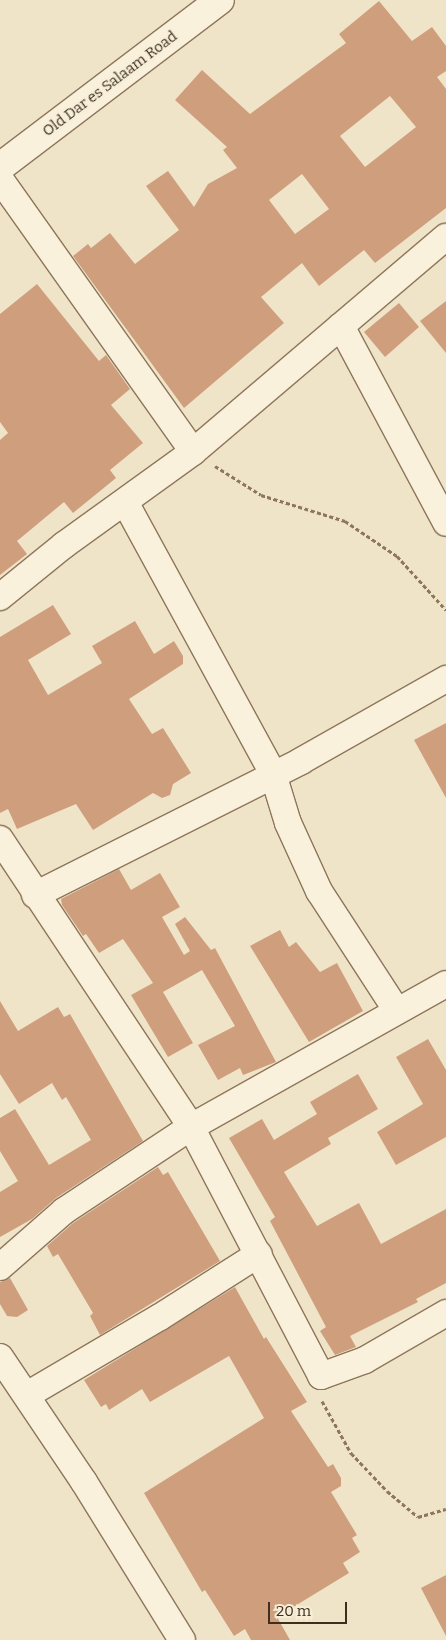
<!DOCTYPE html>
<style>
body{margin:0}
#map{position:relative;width:446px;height:1640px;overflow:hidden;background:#f0e4c8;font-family:Bitter,serif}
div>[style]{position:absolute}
.building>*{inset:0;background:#cf9f7d}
.path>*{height:3px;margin-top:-1.5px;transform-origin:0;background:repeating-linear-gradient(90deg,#8d765c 0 4px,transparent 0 6.5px)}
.roads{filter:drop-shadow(1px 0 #8d765c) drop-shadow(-1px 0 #8d765c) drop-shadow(0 1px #8d765c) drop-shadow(0 -1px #8d765c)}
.street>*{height:26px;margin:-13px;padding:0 13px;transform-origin:13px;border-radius:13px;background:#faf1dc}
.secondary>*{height:28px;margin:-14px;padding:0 14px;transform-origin:14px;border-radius:14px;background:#faf1dc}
span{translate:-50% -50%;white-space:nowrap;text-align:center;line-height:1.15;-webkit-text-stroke:4px #f7eed8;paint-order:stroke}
.street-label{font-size:15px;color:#3d2e20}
.scale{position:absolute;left:268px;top:1602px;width:79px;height:22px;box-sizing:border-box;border:2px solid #3d2e20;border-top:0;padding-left:6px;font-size:15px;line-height:18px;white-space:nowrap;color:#3d2e20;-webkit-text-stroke:4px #f7eed8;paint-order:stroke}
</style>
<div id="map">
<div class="building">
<i style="clip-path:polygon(evenodd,379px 1px,412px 41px,432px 27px,446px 46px,446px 71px,437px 77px,446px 89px,446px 208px,375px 263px,364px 250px,319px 286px,302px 263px,261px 297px,284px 323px,184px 408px,73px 256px,88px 244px,91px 248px,110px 233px,135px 264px,179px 230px,146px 186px,168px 171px,194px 207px,208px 184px,237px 168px,223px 150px,227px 147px,175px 100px,202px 70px,250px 114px,346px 43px,339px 34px,379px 1px,390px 96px,416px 127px,365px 167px,340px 136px,390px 96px,379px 1px,302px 174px,329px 209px,295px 234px,269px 200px,302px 174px)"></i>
<i style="clip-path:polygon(37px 284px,99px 361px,106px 355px,130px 389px,111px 405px,143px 443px,110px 470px,116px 478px,73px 513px,64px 502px,17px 541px,27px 554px,0 575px,0 440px,8px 433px,0 422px,0 314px)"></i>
<i style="clip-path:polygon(446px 301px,446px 353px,420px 321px)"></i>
<i style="clip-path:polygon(399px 303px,419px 327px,385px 357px,364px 332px)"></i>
<i style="clip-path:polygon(53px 605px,71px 634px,28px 660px,48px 695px,102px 663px,92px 646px,135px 621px,154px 654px,174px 641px,183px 656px,183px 664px,129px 699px,152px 734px,163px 728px,191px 773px,173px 784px,170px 795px,162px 798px,153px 793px,93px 830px,76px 804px,17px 829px,8px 809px,0 813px,0 637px)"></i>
<i style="clip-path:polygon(446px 723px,446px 798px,414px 740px)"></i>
<i style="clip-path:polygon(119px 869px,131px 890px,160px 873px,180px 907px,162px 917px,184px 955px,190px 951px,175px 924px,185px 917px,211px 950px,215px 948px,276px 1062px,243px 1075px,240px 1068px,218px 1080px,198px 1045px,235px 1026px,202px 970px,163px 992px,193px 1043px,168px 1057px,131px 995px,153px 983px,123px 939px,99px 953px,86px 934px,83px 936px,62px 905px,61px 899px)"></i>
<i style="clip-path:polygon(280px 930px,289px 947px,296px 942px,320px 972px,337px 963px,363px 1011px,309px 1042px,250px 946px)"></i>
<i style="clip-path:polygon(0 1001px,18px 1031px,58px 1007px,64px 1017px,70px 1014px,143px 1141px,56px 1198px,32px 1219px,0 1237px,0 1192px,18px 1181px,0 1151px,0 1118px,15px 1109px,49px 1165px,91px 1140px,66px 1097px,62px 1100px,52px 1083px,19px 1104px,0 1074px)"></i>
<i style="clip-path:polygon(428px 1039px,446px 1070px,446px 1137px,396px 1165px,377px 1132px,423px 1104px,396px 1057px)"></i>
<i style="clip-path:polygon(358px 1074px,378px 1109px,328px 1138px,331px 1144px,284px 1172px,317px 1226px,359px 1203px,381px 1244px,446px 1209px,446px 1283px,416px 1299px,418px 1302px,350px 1336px,356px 1347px,335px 1355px,320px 1331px,326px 1327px,270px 1221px,275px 1217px,229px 1138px,262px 1119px,274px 1140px,317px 1114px,310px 1102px)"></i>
<i style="clip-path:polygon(158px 1167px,163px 1175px,168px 1172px,220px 1261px,100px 1335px,90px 1316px,93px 1313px,58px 1254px,53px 1257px,47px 1246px,73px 1223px)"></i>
<i style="clip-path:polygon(10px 1278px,28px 1310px,17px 1317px,7px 1316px,0 1304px,0 1282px)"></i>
<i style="clip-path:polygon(235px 1287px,264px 1339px,266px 1337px,307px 1402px,291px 1411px,328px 1467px,333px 1464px,341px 1478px,341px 1486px,331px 1492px,357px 1535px,352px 1538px,360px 1552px,343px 1563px,349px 1573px,277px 1617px,290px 1640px,251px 1640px,245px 1629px,234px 1636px,205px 1590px,202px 1592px,144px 1493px,264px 1418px,229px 1356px,150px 1402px,142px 1389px,109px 1410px,106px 1404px,101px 1407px,84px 1380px)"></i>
<i style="clip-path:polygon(446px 1575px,446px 1636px,421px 1588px)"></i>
</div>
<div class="path">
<i style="left:215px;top:466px;width:54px;rotate:32.2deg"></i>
<i style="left:261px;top:495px;width:88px;rotate:17.2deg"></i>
<i style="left:345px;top:521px;width:63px;rotate:33.9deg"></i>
<i style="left:397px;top:556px;width:73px;rotate:47.8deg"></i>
<i style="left:322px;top:1401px;width:60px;rotate:60.9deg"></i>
<i style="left:351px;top:1453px;width:52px;rotate:46.5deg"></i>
<i style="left:387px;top:1491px;width:40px;rotate:40deg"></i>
<i style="left:418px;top:1517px;width:29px;rotate:-16deg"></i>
</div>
<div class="roads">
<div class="street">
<i style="left:0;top:179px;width:334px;rotate:54.7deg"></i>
<i style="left:341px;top:326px;width:223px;rotate:61.9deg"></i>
<i style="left:125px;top:502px;width:310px;rotate:61.4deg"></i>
<i style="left:273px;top:774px;width:51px;rotate:73deg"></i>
<i style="left:288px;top:823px;width:75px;rotate:65.5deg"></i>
<i style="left:319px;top:891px;width:143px;rotate:57deg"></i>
<i style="left:0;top:597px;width:82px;rotate:-39.1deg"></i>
<i style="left:64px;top:545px;width:159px;rotate:-35.8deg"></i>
<i style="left:193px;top:452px;width:332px;rotate:-40.4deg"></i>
<i style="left:0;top:839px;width:346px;rotate:56.4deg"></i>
<i style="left:191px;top:1127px;width:281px;rotate:62.4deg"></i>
<i style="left:321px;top:1376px;width:47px;rotate:-20deg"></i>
<i style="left:365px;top:1360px;width:94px;rotate:-30.1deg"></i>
<i style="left:35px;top:895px;width:298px;rotate:-26.7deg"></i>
<i style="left:301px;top:761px;width:167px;rotate:-29.5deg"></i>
<i style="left:0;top:1267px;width:85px;rotate:-41.2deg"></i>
<i style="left:64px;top:1211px;width:152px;rotate:-33.5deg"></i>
<i style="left:191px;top:1127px;width:292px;rotate:-29.3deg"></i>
<i style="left:0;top:1357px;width:151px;rotate:56.1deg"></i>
<i style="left:84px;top:1482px;width:186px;rotate:58.2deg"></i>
<i style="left:27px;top:1395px;width:154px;rotate:-30.4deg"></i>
<i style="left:160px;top:1317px;width:117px;rotate:-32.5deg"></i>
</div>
<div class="secondary">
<i style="left:0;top:167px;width:276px;rotate:-37.2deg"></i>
</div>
</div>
<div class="street-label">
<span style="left:110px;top:84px;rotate:-37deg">Old Dar es Salaam Road</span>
</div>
<div class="scale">20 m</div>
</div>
